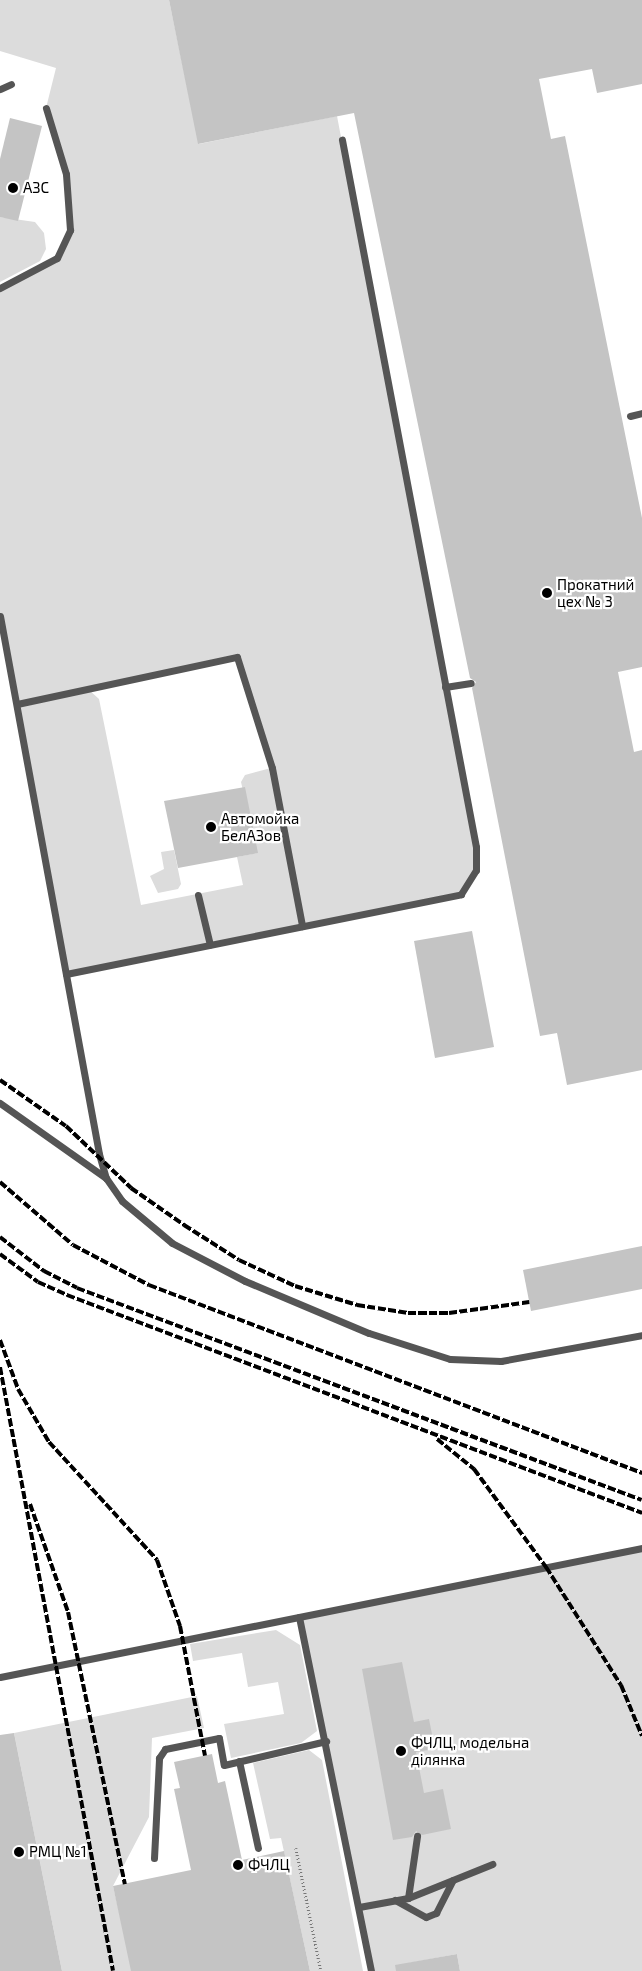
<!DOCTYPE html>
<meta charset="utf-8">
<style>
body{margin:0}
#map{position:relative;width:642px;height:1971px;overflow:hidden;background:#fff;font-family:"Exo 2",sans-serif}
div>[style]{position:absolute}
.green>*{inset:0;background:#dcdcdc}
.building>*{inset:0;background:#c4c4c4}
.path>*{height:2.5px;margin-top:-1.25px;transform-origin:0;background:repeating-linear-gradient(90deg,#777 0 1px,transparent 0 3.5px)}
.service>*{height:7px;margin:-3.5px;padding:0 3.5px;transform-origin:3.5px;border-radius:3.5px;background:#555}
.rail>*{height:4px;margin-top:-2px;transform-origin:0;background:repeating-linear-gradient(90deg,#000 0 8px,transparent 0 10.5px)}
.dots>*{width:14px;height:14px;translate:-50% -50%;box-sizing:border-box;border:2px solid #fff;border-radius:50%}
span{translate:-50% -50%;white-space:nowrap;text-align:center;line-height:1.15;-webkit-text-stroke:4.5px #fff;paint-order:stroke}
.poi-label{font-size:15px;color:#000}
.left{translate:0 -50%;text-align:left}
</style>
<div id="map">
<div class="green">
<i style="clip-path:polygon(evenodd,0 0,169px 0,199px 144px,337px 116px,476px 847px,476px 870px,461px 894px,66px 974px,0 616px,0 288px,57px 258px,70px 230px,66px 174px,46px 108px,56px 68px,0 51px,0 0,237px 657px,271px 768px,245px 775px,241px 782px,257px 853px,237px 857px,243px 885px,141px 905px,99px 699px,88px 689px,237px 657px)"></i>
<i style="clip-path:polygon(0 217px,35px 222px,44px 233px,46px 249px,40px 261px,0 282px)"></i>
<i style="clip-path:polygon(174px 850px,181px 884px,178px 889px,158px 893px,150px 876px,164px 869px,161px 852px)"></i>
<i style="clip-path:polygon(642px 1548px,642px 1971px,460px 1971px,457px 1954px,409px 1963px,411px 1971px,371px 1971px,299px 1617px)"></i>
<i style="clip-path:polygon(276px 1630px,300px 1645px,317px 1731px,301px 1743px,231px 1758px,224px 1724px,284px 1714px,278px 1682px,248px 1687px,242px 1653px,193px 1661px,190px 1644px)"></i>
<i style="clip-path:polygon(197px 1696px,204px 1728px,152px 1738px,149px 1817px,113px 1886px,133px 1971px,62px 1971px,14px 1733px)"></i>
<i style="clip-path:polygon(309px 1750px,322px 1760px,363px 1971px,310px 1971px,281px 1838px,270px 1839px,253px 1763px)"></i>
</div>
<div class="building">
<i style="clip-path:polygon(169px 0,642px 0,642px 84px,597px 93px,592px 69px,539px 79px,551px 139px,565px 136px,642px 518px,642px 667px,618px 672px,634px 752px,642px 750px,642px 1070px,567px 1085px,557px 1033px,540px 1036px,472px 688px,476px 682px,470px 678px,354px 113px,198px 144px)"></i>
<i style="clip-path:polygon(10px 118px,42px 126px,18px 221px,0 217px,0 159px)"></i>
<i style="clip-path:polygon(245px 787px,258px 853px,178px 868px,164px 801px)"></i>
<i style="clip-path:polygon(472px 931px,494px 1047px,435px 1058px,414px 941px)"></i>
<i style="clip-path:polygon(642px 1246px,642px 1289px,531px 1311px,523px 1270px)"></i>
<i style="clip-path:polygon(402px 1662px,414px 1722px,429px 1719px,435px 1749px,416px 1752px,424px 1793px,443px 1789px,451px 1829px,422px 1835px,416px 1831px,412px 1837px,393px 1840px,362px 1669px)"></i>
<i style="clip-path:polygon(14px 1733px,62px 1971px,0 1971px,0 1735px)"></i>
<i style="clip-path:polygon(212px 1754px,218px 1783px,225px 1781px,242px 1860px,284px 1851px,310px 1971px,131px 1971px,113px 1886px,191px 1870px,174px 1789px,180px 1788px,174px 1762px)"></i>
<i style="clip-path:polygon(457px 1954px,460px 1971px,396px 1971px,395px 1965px)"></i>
</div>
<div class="path">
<i style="left:296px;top:1848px;width:126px;rotate:78.5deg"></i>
</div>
<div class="service">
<i style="left:0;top:89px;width:12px;rotate:-24deg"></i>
<i style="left:0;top:288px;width:64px;rotate:-27.8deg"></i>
<i style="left:57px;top:258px;width:31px;rotate:-65deg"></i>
<i style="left:70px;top:230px;width:56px;rotate:-94.1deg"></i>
<i style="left:66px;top:174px;width:69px;rotate:-106.9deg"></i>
<i style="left:630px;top:416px;width:12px;rotate:-14deg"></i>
<i style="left:0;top:616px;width:547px;rotate:79.57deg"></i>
<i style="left:99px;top:1154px;width:25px;rotate:74deg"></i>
<i style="left:106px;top:1178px;width:28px;rotate:55deg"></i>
<i style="left:122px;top:1201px;width:65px;rotate:40deg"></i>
<i style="left:172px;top:1243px;width:82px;rotate:27.5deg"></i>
<i style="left:245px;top:1281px;width:134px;rotate:22.8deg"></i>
<i style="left:369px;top:1333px;width:85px;rotate:17.8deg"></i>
<i style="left:450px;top:1359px;width:51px;rotate:2.2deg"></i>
<i style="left:501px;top:1361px;width:143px;rotate:-10.4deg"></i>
<i style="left:445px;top:687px;width:26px;rotate:-9deg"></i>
<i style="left:17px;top:704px;width:225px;rotate:-12.1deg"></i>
<i style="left:237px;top:657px;width:116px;rotate:72.5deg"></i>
<i style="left:272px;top:768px;width:161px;rotate:79.2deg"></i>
<i style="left:198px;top:895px;width:51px;rotate:76.5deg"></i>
<i style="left:66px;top:974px;width:403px;rotate:-11.4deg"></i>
<i style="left:461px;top:894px;width:28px;rotate:-58deg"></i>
<i style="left:476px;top:870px;width:23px;rotate:-90deg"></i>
<i style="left:476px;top:847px;width:720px;rotate:-100.73deg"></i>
<i style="left:0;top:1103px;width:130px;rotate:35.3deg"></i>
<i style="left:299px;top:1617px;width:361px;rotate:78.5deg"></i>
<i style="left:0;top:1677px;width:655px;rotate:-11.36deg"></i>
<i style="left:239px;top:1761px;width:89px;rotate:77.7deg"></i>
<i style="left:154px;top:1858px;width:100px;rotate:-87.1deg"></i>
<i style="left:159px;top:1758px;width:11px;rotate:-56deg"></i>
<i style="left:165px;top:1749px;width:55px;rotate:-11.5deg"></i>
<i style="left:219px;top:1738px;width:27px;rotate:80deg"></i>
<i style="left:224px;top:1765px;width:105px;rotate:-13.2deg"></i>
<i style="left:408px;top:1898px;width:63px;rotate:-81.7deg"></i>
<i style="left:395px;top:1900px;width:35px;rotate:29deg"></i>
<i style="left:426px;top:1917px;width:11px;rotate:-22deg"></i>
<i style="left:436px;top:1913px;width:37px;rotate:-63deg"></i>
<i style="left:359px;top:1907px;width:50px;rotate:-10.4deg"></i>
<i style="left:408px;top:1898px;width:91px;rotate:-22deg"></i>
</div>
<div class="rail">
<i style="left:0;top:1080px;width:80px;rotate:34.9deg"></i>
<i style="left:66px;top:1126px;width:90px;rotate:43.6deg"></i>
<i style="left:131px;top:1188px;width:65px;rotate:34.9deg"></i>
<i style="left:184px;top:1225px;width:65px;rotate:32.5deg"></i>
<i style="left:239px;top:1260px;width:62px;rotate:24.9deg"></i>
<i style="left:295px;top:1286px;width:65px;rotate:17deg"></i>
<i style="left:357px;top:1305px;width:52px;rotate:8.9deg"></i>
<i style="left:408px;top:1313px;width:41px"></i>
<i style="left:449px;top:1313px;width:81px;rotate:-7.8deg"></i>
<i style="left:0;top:1182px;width:96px;rotate:40.8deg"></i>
<i style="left:73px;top:1245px;width:86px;rotate:27.8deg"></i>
<i style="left:149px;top:1285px;width:528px;rotate:20.87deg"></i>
<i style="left:0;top:1237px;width:56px;rotate:37.7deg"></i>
<i style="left:44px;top:1271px;width:37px;rotate:27deg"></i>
<i style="left:77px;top:1288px;width:603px;rotate:20.57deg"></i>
<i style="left:0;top:1254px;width:47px;rotate:36.4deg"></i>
<i style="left:38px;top:1282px;width:32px;rotate:24deg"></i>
<i style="left:67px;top:1295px;width:615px;rotate:20.76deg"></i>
<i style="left:0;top:1340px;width:52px;rotate:69.8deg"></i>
<i style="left:18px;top:1389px;width:61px;rotate:59.7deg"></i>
<i style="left:49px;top:1442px;width:160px;rotate:47.5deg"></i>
<i style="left:157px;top:1560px;width:70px;rotate:70.8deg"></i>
<i style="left:180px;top:1626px;width:132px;rotate:79.1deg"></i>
<i style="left:0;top:1367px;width:614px;rotate:79.4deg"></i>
<i style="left:437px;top:1439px;width:48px;rotate:39deg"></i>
<i style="left:474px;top:1469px;width:122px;rotate:53.7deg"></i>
<i style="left:546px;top:1567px;width:140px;rotate:57.6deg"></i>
<i style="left:621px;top:1685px;width:55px;rotate:67.6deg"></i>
<i style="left:30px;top:1504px;width:114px;rotate:70.6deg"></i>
<i style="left:68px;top:1612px;width:278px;rotate:78.2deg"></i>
</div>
<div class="dots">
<i style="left:13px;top:188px;background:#000"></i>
<i style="left:547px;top:593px;background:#000"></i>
<i style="left:211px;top:827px;background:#000"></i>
<i style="left:401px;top:1751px;background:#000"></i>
<i style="left:19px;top:1852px;background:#000"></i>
<i style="left:238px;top:1865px;background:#000"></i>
</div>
<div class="poi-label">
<span class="left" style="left:23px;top:188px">АЗС</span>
<span class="left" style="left:557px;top:593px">Прокатний<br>цех № 3</span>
<span class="left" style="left:221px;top:827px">Автомойка<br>БелАЗов</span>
<span class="left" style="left:411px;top:1751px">ФЧЛЦ, модельна<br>ділянка</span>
<span class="left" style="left:29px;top:1852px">РМЦ №1</span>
<span class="left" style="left:248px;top:1865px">ФЧЛЦ</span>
</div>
</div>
